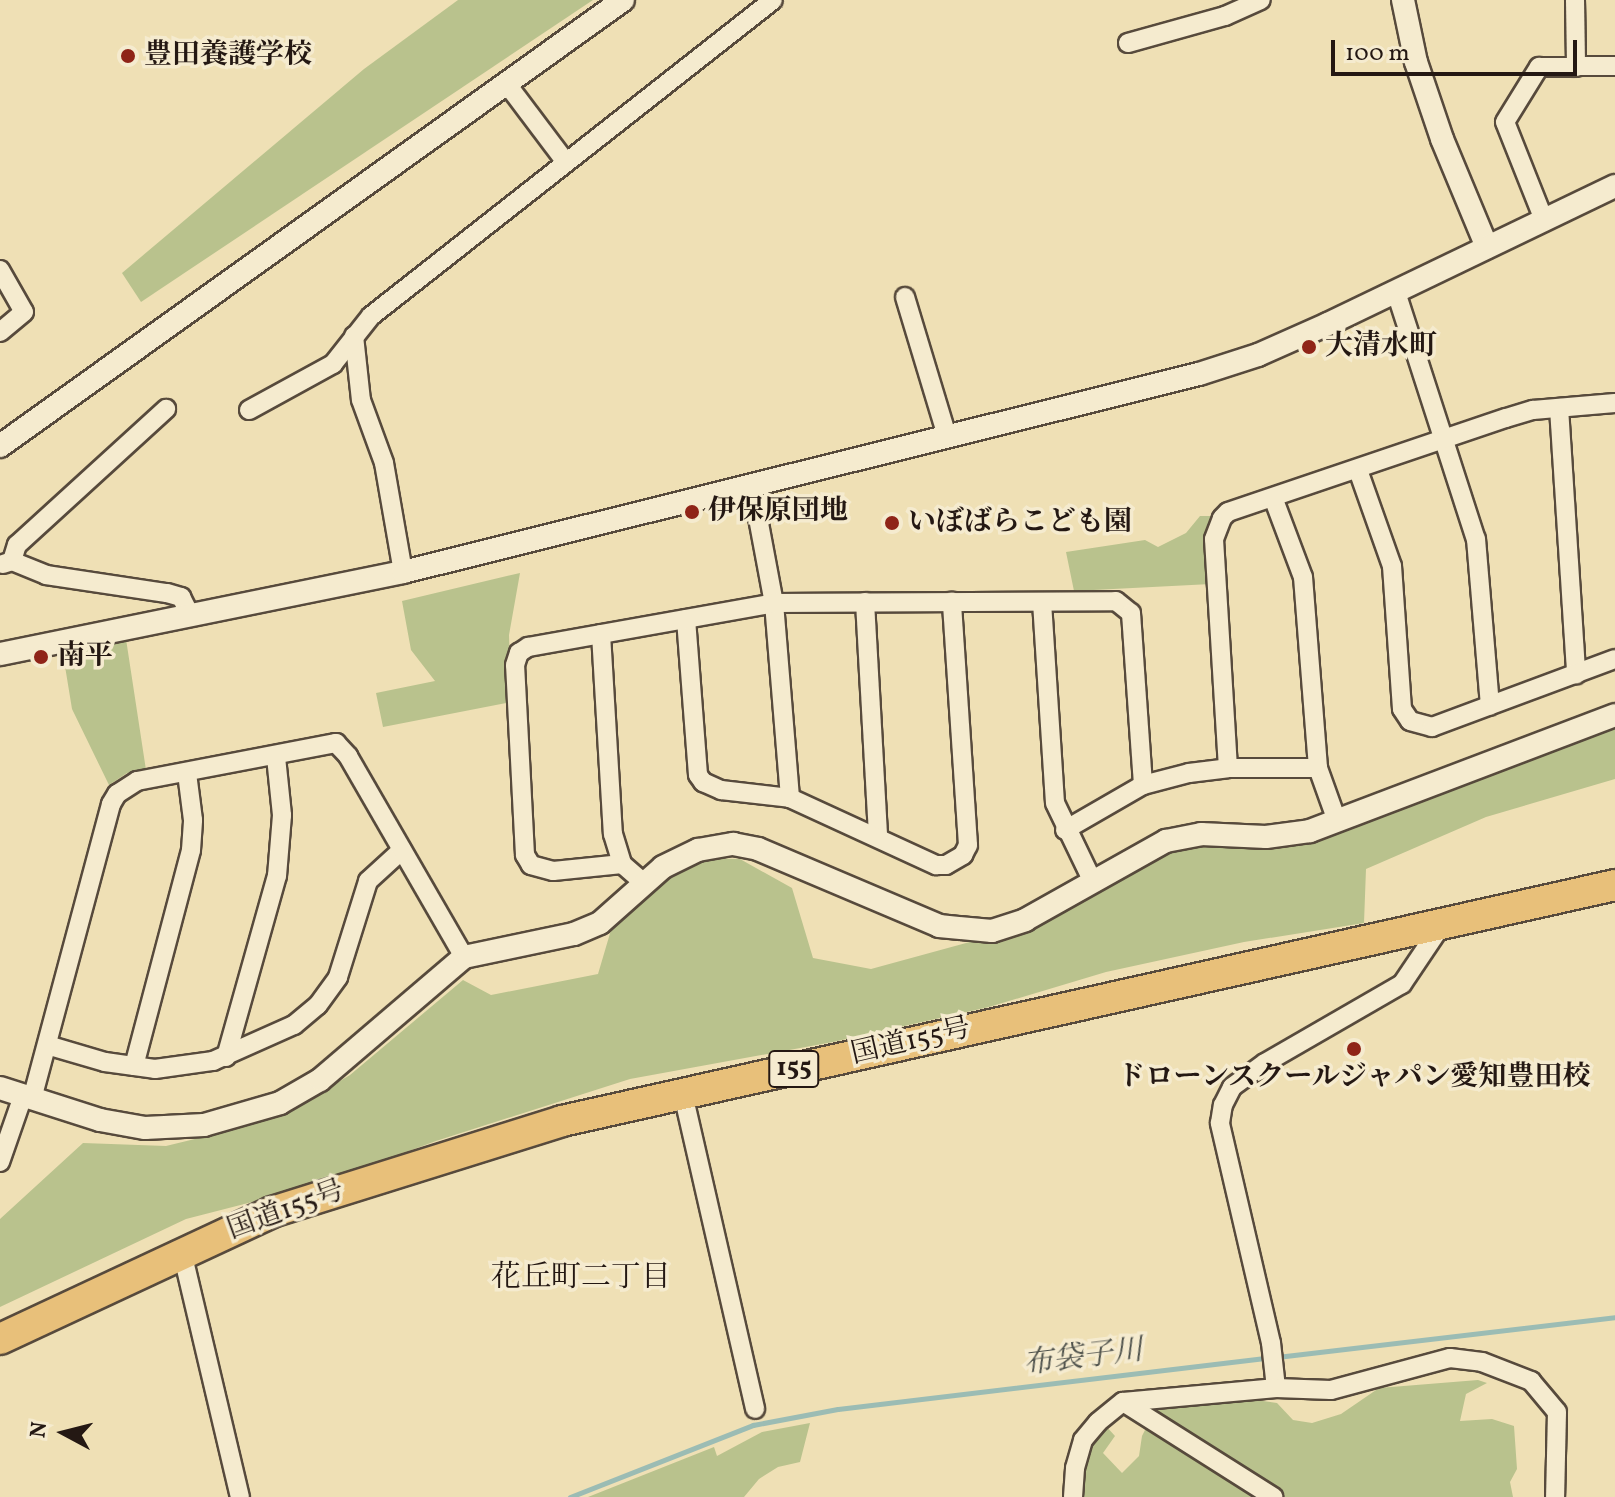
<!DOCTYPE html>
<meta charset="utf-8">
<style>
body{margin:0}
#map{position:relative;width:1615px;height:1497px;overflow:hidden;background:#efe0b5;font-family:Vollkorn,"Noto Serif JP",serif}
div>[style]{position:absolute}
.green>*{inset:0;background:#b9c28d}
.stream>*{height:5px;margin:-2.5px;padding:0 2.5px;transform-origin:2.5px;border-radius:2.5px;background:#9bbcb4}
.roads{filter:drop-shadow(2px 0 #574a3c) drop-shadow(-2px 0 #574a3c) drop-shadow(0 2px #574a3c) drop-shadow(0 -2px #574a3c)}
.minor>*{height:18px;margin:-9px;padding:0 9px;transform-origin:9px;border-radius:9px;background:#f5ebcf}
.tertiary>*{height:22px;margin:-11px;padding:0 11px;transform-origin:11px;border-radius:11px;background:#f5ebcf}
.trunk>*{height:30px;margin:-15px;padding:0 15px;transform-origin:15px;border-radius:15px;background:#e8c07a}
.dots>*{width:22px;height:22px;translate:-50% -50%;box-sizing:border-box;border:4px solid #f5ebcf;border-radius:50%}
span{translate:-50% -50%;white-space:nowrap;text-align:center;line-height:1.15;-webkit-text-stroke:7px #f5ebcf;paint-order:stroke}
.shield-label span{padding:2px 6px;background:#f5ebcf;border:2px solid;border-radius:6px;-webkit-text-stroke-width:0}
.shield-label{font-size:26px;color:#241813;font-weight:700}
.poi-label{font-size:28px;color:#241813;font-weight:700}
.left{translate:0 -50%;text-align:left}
.street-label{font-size:28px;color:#241813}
.neighbourhood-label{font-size:30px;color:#241813}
.water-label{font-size:30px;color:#4e514b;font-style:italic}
.north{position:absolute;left:24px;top:1393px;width:80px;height:80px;-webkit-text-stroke:6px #f5ebcf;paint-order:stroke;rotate:277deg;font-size:22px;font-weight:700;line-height:32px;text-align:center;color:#241813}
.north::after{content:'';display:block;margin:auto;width:28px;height:36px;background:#241813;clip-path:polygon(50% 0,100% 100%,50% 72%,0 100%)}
.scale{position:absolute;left:1331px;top:40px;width:246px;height:36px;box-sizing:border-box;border:4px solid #241813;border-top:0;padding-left:10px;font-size:24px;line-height:28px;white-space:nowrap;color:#241813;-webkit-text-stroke:6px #f5ebcf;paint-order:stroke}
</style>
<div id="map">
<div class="green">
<i style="clip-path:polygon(458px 0,593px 0,141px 302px,122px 273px,364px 69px)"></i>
<i style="clip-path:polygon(1200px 516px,1213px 516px,1209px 538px,1211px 584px,1074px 591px,1066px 552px,1145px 540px,1158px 547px,1186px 533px)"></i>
<i style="clip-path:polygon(520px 573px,509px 635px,511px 702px,383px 727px,376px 693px,435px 681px,411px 650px,402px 601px)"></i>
<i style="clip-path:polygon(126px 639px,146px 770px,127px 773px,109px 785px,72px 709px,63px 654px)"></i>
<i style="clip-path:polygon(1615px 725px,1615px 779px,1486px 817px,1366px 869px,1364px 923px,1244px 942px,1106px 972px,989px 1007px,833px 1042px,630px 1079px,436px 1141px,314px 1186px,186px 1219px,0 1307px,0 1219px,83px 1143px,166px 1146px,240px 1128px,303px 1103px,350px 1075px,463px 980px,491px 995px,598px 974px,611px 930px,694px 858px,740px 859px,792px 888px,813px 958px,871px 969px,988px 937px,1148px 857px,1196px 840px,1290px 843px)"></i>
<i style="clip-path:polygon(1478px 1380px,1487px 1383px,1466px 1394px,1460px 1421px,1492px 1419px,1514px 1426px,1517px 1469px,1510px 1482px,1513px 1497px,1083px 1497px,1084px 1465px,1093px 1441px,1105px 1425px,1115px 1436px,1103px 1453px,1122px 1473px,1139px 1456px,1142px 1436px,1157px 1406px,1249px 1399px,1277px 1403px,1293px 1420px,1312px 1423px,1341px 1414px,1379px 1388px)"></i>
<i style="clip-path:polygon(810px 1423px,800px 1462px,778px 1467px,759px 1479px,744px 1497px,588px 1497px,714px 1447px,717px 1456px,762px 1432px)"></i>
</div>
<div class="stream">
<i style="left:1277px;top:1357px;width:340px;rotate:-6.7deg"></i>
<i style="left:570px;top:1497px;width:197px;rotate:-21.5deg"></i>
<i style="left:753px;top:1425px;width:86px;rotate:-10.7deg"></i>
<i style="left:838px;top:1409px;width:432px;rotate:-6.8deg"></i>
</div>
<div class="roads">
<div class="minor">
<i style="left:1575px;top:0;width:67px;rotate:89.1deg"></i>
<i style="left:1128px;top:43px;width:101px;rotate:-15.6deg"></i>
<i style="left:1225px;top:16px;width:39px;rotate:-24deg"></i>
<i style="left:507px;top:84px;width:96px;rotate:53deg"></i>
<i style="left:1544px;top:220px;width:105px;rotate:-111.7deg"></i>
<i style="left:1505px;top:122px;width:65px;rotate:-58.3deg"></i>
<i style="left:1539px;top:67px;width:76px;rotate:-0.8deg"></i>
<i style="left:0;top:270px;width:48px;rotate:60.3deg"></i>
<i style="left:24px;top:312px;width:31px;rotate:140deg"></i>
<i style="left:1396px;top:292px;width:260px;rotate:72.1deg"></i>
<i style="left:1476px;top:539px;width:167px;rotate:85.2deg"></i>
<i style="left:905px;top:297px;width:145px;rotate:73.2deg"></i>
<i style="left:354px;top:336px;width:64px;rotate:83.8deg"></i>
<i style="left:361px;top:400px;width:67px;rotate:69.9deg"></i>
<i style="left:384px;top:463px;width:111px;rotate:80.1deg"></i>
<i style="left:1559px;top:408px;width:267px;rotate:86.3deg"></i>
<i style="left:249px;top:410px;width:96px;rotate:-28.7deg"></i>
<i style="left:333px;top:364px;width:61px;rotate:-51.6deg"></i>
<i style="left:371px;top:316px;width:511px;rotate:-38.17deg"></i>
<i style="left:1358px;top:470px;width:102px;rotate:70.5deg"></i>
<i style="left:1392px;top:566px;width:143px;rotate:86deg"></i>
<i style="left:1402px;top:709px;width:14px;rotate:56deg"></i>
<i style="left:1410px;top:721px;width:23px;rotate:15deg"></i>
<i style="left:1432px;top:727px;width:195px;rotate:-20.4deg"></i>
<i style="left:752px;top:486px;width:119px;rotate:79.4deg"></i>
<i style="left:774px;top:603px;width:196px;rotate:85.3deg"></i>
<i style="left:1274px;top:500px;width:82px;rotate:69.4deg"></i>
<i style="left:1303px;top:577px;width:192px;rotate:85.5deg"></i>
<i style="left:12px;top:561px;width:17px;rotate:-73deg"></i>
<i style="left:17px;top:545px;width:202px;rotate:-42.4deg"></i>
<i style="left:3px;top:564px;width:9px;rotate:-18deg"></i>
<i style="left:12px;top:561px;width:37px;rotate:22deg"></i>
<i style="left:46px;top:575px;width:122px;rotate:8.5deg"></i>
<i style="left:167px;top:593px;width:15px;rotate:16deg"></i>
<i style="left:181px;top:597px;width:18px;rotate:63deg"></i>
<i style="left:865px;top:602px;width:236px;rotate:86.8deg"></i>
<i style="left:1042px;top:602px;width:201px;rotate:86.3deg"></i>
<i style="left:1055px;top:803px;width:85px;rotate:64.3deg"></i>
<i style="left:686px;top:619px;width:156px;rotate:85.6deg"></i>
<i style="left:698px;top:775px;width:9px;rotate:54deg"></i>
<i style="left:703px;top:782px;width:20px;rotate:24deg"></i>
<i style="left:721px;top:790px;width:69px;rotate:6.6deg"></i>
<i style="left:790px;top:798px;width:161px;rotate:24.7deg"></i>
<i style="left:936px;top:865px;width:10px"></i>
<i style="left:946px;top:865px;width:20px;rotate:-30deg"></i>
<i style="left:963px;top:855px;width:11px;rotate:-63deg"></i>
<i style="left:968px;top:845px;width:244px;rotate:-93.8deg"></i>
<i style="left:601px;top:634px;width:200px;rotate:86.6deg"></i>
<i style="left:613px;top:834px;width:31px;rotate:73deg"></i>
<i style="left:1228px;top:768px;width:229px;rotate:-93.5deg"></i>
<i style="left:1214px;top:539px;width:22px;rotate:-69deg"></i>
<i style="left:1222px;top:518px;width:8px;rotate:-45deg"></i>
<i style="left:1228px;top:512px;width:293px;rotate:-18.7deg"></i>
<i style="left:1506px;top:418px;width:28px;rotate:-17deg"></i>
<i style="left:1533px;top:410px;width:82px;rotate:-4.9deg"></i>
<i style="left:1065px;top:830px;width:90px;rotate:-30deg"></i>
<i style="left:1143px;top:785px;width:48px;rotate:-14.6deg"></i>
<i style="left:1189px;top:773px;width:39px;rotate:-7deg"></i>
<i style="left:1228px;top:768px;width:90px"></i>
<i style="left:1318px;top:768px;width:56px;rotate:70.3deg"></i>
<i style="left:644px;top:883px;width:29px;rotate:-139deg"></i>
<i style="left:622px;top:864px;width:69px;rotate:174.2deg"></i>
<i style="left:553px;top:871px;width:23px;rotate:-165deg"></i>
<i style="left:531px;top:865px;width:12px;rotate:-121deg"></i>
<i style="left:525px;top:855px;width:190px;rotate:-93deg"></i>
<i style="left:515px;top:665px;width:13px;rotate:-72deg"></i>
<i style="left:519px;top:653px;width:11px;rotate:-34deg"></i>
<i style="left:528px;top:647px;width:250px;rotate:-10.1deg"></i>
<i style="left:774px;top:603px;width:342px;rotate:-0.3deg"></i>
<i style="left:1116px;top:601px;width:19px;rotate:39deg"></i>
<i style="left:1131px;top:613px;width:172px;rotate:86deg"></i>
<i style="left:47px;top:1045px;width:60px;rotate:16.3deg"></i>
<i style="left:105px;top:1062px;width:50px;rotate:8deg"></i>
<i style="left:155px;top:1069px;width:59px;rotate:-7.9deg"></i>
<i style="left:213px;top:1061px;width:89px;rotate:-24deg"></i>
<i style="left:294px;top:1025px;width:31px;rotate:-40deg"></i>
<i style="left:318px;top:1005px;width:34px;rotate:-54deg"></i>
<i style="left:338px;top:977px;width:101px;rotate:-72.6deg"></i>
<i style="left:368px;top:881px;width:46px;rotate:-42.4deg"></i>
<i style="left:226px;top:1057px;width:188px;rotate:-74.3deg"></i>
<i style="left:277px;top:876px;width:61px;rotate:-85.3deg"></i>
<i style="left:282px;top:815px;width:58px;rotate:-95.9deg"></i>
<i style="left:134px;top:1066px;width:223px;rotate:-75.2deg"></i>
<i style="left:191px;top:850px;width:30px;rotate:-86deg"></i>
<i style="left:193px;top:820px;width:47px;rotate:-97.3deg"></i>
<i style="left:683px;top:1094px;width:323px;rotate:77.1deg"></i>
<i style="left:32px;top:1099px;width:305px;rotate:-75deg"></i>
<i style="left:111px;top:804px;width:12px;rotate:-59deg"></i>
<i style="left:117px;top:794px;width:24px;rotate:-33deg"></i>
<i style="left:137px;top:781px;width:203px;rotate:-10.8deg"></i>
<i style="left:336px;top:743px;width:18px;rotate:47deg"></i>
<i style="left:348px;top:756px;width:232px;rotate:60deg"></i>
<i style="left:0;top:1162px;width:70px;rotate:-70.8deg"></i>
<i style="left:182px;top:1252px;width:252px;rotate:76.7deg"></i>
<i style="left:1276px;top:1388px;width:45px;rotate:-96.3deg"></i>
<i style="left:1271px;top:1343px;width:226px;rotate:-103.1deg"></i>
<i style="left:1220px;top:1123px;width:18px;rotate:-81deg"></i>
<i style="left:1223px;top:1105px;width:20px;rotate:-63deg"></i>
<i style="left:1232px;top:1087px;width:41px;rotate:-36deg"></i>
<i style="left:1265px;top:1063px;width:158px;rotate:-30deg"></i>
<i style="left:1402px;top:984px;width:73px;rotate:-56.1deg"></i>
<i style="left:1123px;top:1402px;width:178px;rotate:32.3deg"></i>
<i style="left:1073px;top:1497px;width:29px;rotate:-86deg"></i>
<i style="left:1075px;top:1468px;width:29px;rotate:-74deg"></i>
<i style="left:1083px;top:1440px;width:23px;rotate:-50deg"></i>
<i style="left:1098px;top:1422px;width:32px;rotate:-39deg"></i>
<i style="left:1123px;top:1402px;width:154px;rotate:-5.2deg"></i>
<i style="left:1276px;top:1388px;width:55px;rotate:2.1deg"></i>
<i style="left:1331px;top:1390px;width:123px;rotate:-15.1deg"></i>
<i style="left:1450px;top:1358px;width:32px;rotate:7deg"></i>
<i style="left:1482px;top:1362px;width:53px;rotate:21.2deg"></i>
<i style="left:1531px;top:1381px;width:40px;rotate:50deg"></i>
<i style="left:1557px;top:1412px;width:85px;rotate:91.3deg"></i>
</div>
<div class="tertiary">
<i style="left:1403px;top:0;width:63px;rotate:78.2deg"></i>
<i style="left:1416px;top:62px;width:81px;rotate:71.3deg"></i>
<i style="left:1442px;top:139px;width:117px;rotate:67.4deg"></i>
<i style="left:0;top:446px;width:766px;rotate:-35.6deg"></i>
<i style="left:0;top:654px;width:411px;rotate:-11.5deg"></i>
<i style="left:403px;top:572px;width:820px;rotate:-13.97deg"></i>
<i style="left:1199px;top:374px;width:62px;rotate:-17.9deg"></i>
<i style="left:1258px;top:355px;width:77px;rotate:-23.9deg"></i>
<i style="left:1328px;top:324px;width:318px;rotate:-25.7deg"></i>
<i style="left:0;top:1088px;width:105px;rotate:17.7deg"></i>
<i style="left:100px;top:1120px;width:46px;rotate:10.1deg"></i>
<i style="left:145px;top:1128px;width:59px;rotate:-2.9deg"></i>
<i style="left:204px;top:1125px;width:79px;rotate:-16.1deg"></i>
<i style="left:280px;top:1103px;width:46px;rotate:-29.9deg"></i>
<i style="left:320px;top:1080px;width:189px;rotate:-40.5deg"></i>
<i style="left:464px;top:957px;width:112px;rotate:-11.8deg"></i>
<i style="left:574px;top:934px;width:28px;rotate:-23deg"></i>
<i style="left:600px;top:923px;width:84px;rotate:-41.6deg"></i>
<i style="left:663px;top:867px;width:39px;rotate:-26deg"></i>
<i style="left:698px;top:850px;width:36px;rotate:-10deg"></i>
<i style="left:733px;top:844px;width:25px;rotate:11deg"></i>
<i style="left:758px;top:849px;width:197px;rotate:23deg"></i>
<i style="left:939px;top:926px;width:53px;rotate:5.4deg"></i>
<i style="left:992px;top:931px;width:35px;rotate:-18deg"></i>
<i style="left:1025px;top:920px;width:162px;rotate:-29.3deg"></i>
<i style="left:1166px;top:841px;width:36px;rotate:-11deg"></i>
<i style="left:1201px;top:834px;width:65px;rotate:2.6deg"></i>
<i style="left:1266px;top:837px;width:44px;rotate:-7.8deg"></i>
<i style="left:1310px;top:831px;width:326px;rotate:-20.8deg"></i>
</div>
<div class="trunk">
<i style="left:0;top:1339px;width:300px;rotate:-25deg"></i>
<i style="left:272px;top:1212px;width:304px;rotate:-17.4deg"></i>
<i style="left:562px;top:1121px;width:1079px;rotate:-12.63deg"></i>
</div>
</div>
<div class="dots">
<i style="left:128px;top:56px;background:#8f2418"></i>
<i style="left:1309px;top:347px;background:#8f2418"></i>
<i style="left:692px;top:512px;background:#8f2418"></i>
<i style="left:892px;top:523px;background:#8f2418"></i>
<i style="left:41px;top:657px;background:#8f2418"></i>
<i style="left:1354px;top:1049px;background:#8f2418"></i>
</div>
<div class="shield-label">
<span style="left:794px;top:1069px">155</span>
</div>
<div class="poi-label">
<span class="left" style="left:144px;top:56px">豊田養護学校</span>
<span class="left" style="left:1325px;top:347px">大清水町</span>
<span class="left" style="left:708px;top:512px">伊保原団地</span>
<span class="left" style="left:908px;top:523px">いぼばらこども園</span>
<span class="left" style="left:57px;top:657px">南平</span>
<span style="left:1354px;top:1078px">ドローンスクールジャパン愛知豊田校</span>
</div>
<div class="street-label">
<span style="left:911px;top:1042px;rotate:-13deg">国道155号</span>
<span style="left:286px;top:1211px;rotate:-20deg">国道155号</span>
</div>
<div class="neighbourhood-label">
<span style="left:581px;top:1278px">花丘町二丁目</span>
</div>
<div class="water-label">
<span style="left:1083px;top:1358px;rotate:-7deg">布袋子川</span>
</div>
<div class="north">N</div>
<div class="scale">100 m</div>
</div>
